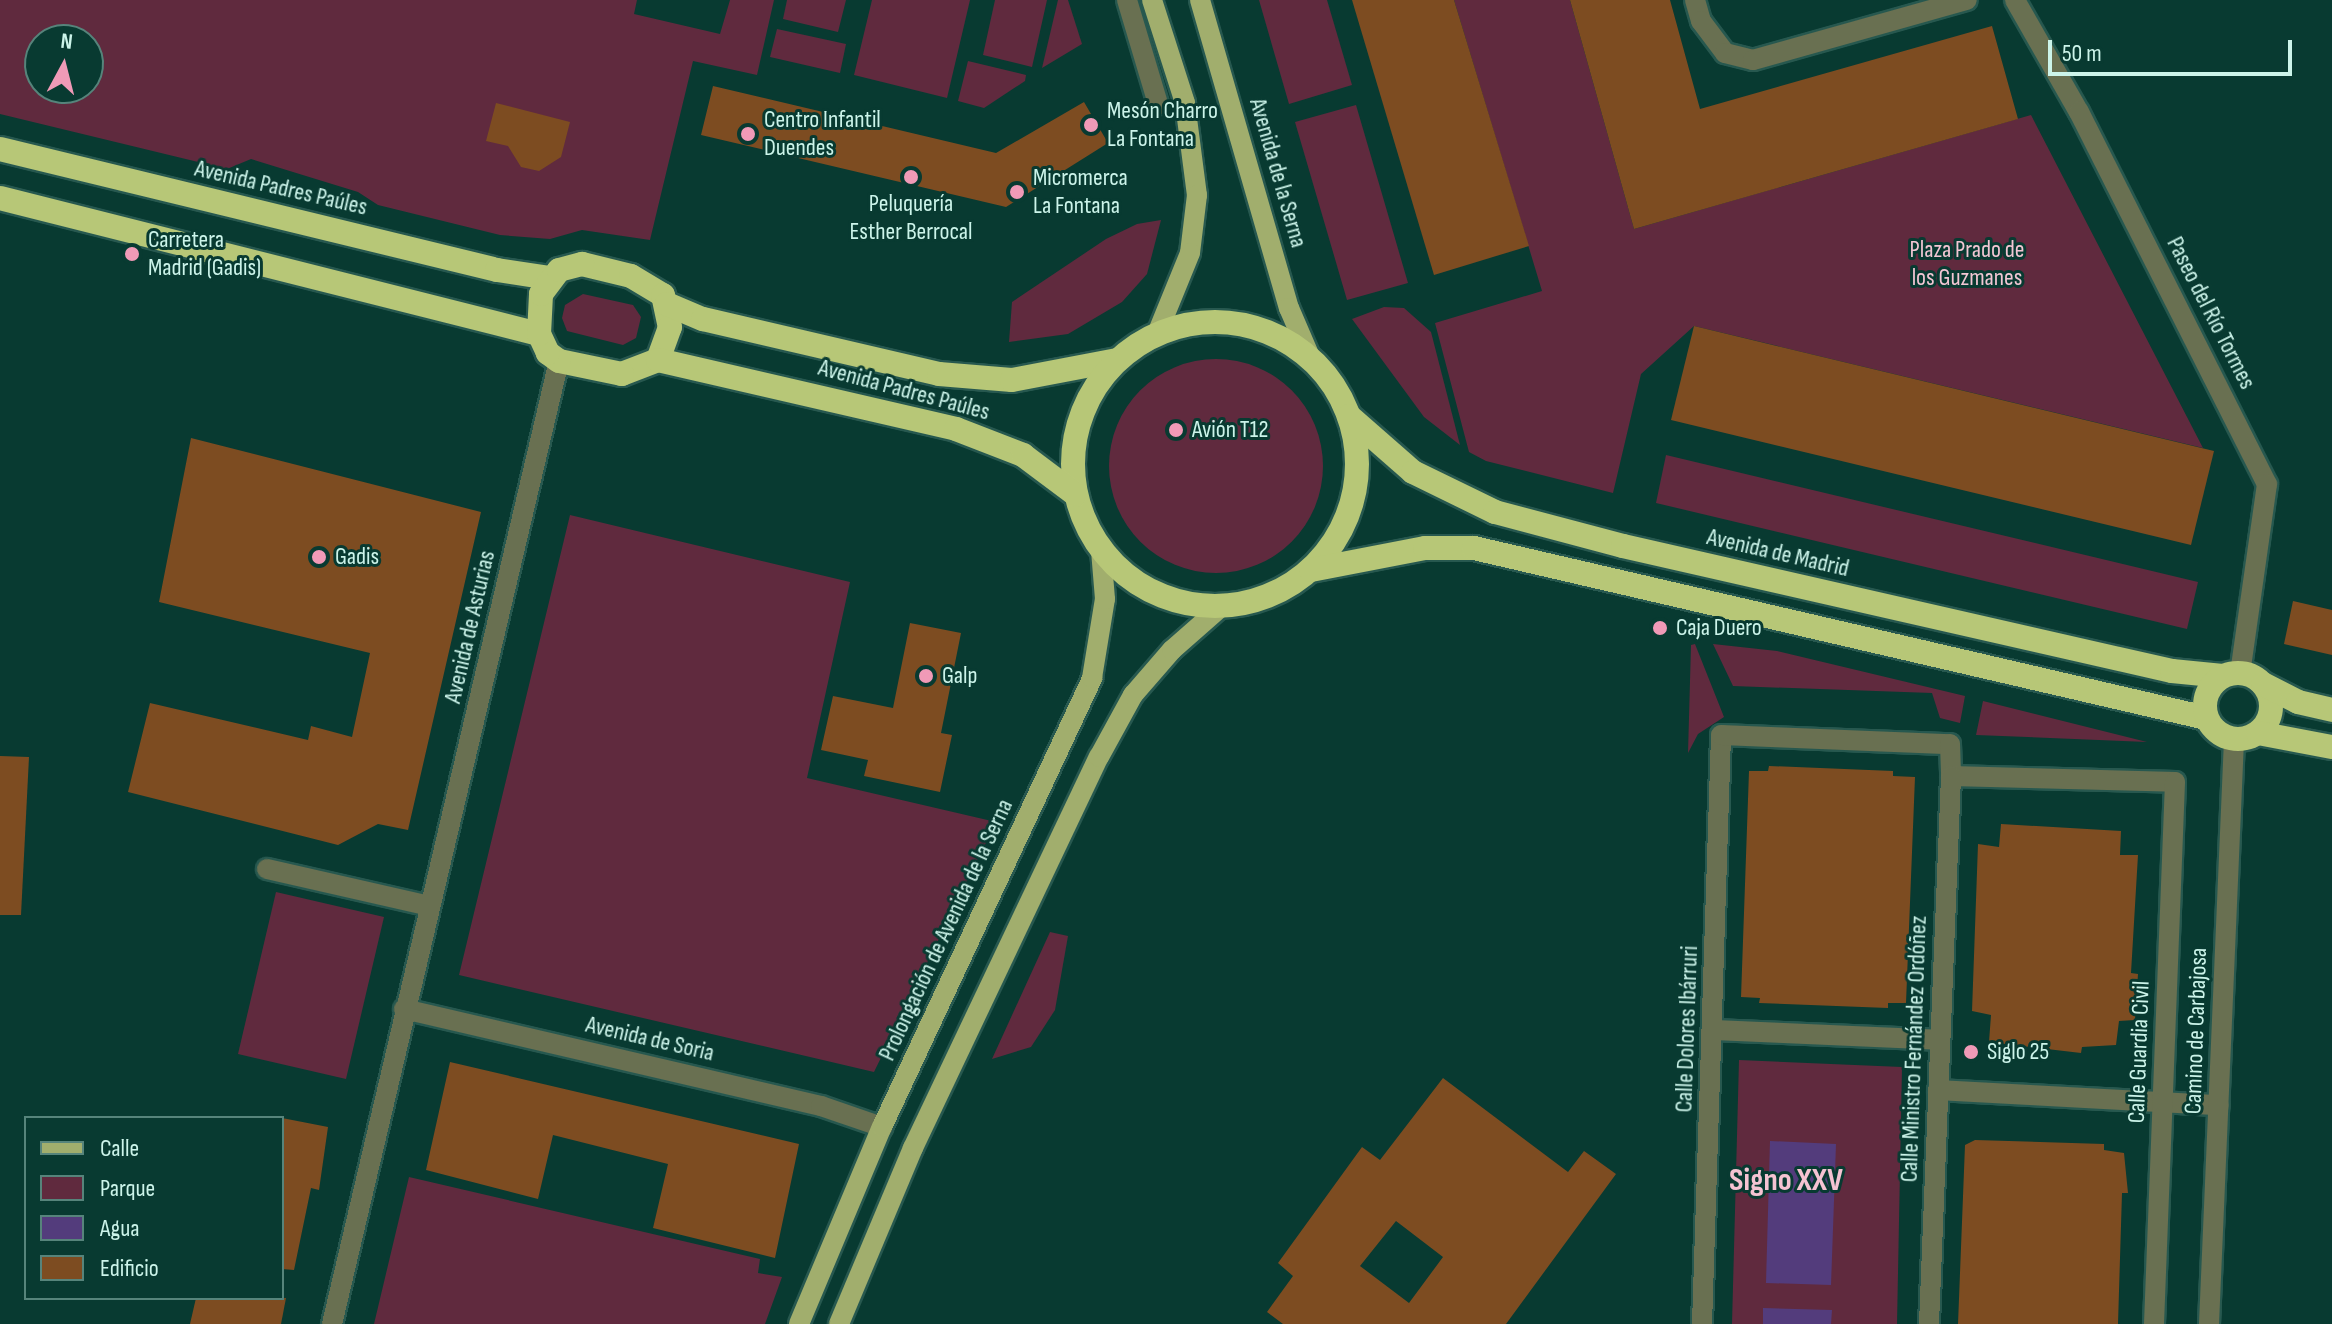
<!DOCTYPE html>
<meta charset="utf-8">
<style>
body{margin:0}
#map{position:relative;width:2332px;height:1324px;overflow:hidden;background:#083a31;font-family:"Sofia Sans Condensed",sans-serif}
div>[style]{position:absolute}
.green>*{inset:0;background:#602a3e}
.round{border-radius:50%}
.water>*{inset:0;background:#533c7c}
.building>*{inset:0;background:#7d4c21}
.roads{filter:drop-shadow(2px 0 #27584f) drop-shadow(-2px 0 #27584f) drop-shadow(0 2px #27584f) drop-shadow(0 -2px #27584f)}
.minor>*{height:20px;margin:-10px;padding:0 10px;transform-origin:10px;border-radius:10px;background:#697051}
.major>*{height:20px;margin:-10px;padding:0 10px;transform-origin:10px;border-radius:10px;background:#a1ae6d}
.highway>*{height:24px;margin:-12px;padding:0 12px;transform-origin:12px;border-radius:12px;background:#b7c777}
.highway>.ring{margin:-12px;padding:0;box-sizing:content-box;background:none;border:24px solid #b7c777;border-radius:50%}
.dots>*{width:22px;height:22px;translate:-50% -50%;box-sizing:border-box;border:4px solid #083a31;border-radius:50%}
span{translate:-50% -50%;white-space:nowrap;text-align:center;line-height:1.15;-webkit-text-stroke:6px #083a31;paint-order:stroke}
.poi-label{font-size:24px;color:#ccf4ea}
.left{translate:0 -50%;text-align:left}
.street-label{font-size:24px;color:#ccf4ea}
.park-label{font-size:24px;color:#f3c6d4}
.district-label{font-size:32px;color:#f5c3d2;font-weight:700}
.legend{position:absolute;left:24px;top:1116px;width:260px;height:184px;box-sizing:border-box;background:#083a31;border:2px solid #56847b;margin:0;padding:10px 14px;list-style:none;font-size:24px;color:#ccf4ea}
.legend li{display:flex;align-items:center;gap:16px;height:40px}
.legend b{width:40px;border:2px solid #56847b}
.north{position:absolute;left:24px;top:24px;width:80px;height:80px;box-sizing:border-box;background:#083a31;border:2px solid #56847b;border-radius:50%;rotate:7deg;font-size:22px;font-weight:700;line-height:32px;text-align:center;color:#ccf4ea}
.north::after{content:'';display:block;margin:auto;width:28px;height:36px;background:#f09ab7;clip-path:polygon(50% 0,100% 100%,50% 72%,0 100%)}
.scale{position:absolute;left:2048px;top:40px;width:244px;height:36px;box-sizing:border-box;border:4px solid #ccf4ea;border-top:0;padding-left:10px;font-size:24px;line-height:28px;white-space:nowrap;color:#ccf4ea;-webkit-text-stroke:6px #083a31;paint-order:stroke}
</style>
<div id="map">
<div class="green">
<i style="clip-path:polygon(evenodd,0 0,637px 0,634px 14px,720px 34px,730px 0,774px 0,757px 75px,693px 61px,650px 240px,582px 230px,550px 239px,500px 235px,378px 205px,358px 192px,251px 159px,227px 169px,0 114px,0 0,40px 40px,88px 40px,88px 88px,40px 88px,40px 40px)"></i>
<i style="clip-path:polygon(787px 0,846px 0,838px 32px,783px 19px)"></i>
<i style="clip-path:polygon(872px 0,970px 0,947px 98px,854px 75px)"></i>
<i style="clip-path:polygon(995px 0,1047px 0,1032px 67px,983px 55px)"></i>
<i style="clip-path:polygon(1058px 0,1068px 0,1082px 44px,1042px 68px)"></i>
<i style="clip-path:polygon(1259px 0,1327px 0,1352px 85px,1289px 104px)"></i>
<i style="clip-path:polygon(1454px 0,1570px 0,1634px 229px,2031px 115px,2203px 448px,1694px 326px,1641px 374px,1613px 493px,1486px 461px,1469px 452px,1435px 323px,1542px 291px)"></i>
<i style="clip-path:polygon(777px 29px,846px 44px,840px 73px,770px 57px)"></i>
<i style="clip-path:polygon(968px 61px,1026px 75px,1025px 81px,984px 108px,958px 101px)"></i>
<i style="clip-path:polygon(1356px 105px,1408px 283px,1347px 300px,1295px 122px)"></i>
<i style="clip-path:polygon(1161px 220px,1147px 274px,1122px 302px,1068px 334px,1009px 342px,1012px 302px,1106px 239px,1137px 224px)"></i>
<i style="clip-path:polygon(583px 294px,633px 305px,641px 317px,636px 338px,623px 345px,567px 331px,562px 318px,565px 305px)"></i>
<i style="clip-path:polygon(1384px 307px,1404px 308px,1431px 332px,1460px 445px,1424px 417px,1352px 319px)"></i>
<i class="round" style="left:1109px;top:359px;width:214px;height:214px"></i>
<i style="clip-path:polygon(1666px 455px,2198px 582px,2187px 629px,1656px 503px)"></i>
<i style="clip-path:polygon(570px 515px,850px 582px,807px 778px,996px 822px,874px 1072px,459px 975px)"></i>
<i style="clip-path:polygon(1695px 644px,1724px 717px,1698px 734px,1688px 753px,1691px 645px)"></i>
<i style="clip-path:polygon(1713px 644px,1777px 651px,1965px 696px,1960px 723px,1940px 718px,1932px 693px,1733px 686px)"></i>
<i style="clip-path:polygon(1983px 701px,2147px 742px,1976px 735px)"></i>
<i style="clip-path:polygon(276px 892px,384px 917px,346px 1079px,238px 1054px)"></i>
<i style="clip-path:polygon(1050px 932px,1068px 936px,1055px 1010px,1031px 1047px,992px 1059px)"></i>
<i style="clip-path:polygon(1739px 1060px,1902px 1067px,1897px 1324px,1732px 1324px)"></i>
<i style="clip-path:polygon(409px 1177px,760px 1259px,758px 1273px,782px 1277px,765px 1324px,374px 1324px)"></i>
</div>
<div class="water">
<i style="clip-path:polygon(1770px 1141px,1836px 1144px,1831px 1285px,1766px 1283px)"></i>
<i style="clip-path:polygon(1763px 1308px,1832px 1310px,1831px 1324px,1763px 1324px)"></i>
</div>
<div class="building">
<i style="clip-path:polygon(1352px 0,1454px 0,1529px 246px,1434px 275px)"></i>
<i style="clip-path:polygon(1570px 0,1670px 0,1700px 109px,1992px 26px,2018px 119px,1634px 229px)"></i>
<i style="clip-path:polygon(713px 86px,996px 153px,1084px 102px,1108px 143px,1006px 207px,701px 135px)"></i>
<i style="clip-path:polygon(496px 103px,570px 122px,561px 157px,539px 171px,521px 167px,508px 146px,486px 141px)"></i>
<i style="clip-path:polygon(1694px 326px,2214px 451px,2191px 545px,1671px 420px)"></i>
<i style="clip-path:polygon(191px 438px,481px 512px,408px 830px,378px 824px,338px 845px,128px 792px,150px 703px,308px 740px,311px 726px,352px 737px,370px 653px,159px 602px)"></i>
<i style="clip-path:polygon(2293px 601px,2332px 610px,2332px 655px,2284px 644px)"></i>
<i style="clip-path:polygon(910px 623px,961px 633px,941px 733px,952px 735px,940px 792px,864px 776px,868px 760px,821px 750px,833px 696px,893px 708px)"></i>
<i style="clip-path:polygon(0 756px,29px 757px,21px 915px,0 915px)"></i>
<i style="clip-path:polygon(1769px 766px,1893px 771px,1893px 776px,1915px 777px,1906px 1003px,1888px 1003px,1888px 1008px,1759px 1003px,1760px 998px,1741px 997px,1749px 771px,1768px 771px)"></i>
<i style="clip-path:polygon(2001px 824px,2121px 831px,2120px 855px,2138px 855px,2131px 973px,2138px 974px,2135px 1020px,2119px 1021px,2116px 1045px,2082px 1047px,2081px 1053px,1989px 1042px,1991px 1015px,1972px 1011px,1978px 844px,1999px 847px)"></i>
<i style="clip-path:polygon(450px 1062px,799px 1144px,775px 1258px,653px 1228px,668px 1164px,553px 1135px,538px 1199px,426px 1170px)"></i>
<i style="clip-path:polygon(evenodd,1443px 1078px,1568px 1172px,1584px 1151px,1616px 1174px,1506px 1324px,1283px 1324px,1267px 1312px,1293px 1276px,1278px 1263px,1362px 1147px,1380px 1160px,1443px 1078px,1396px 1221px,1443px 1257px,1409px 1303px,1360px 1266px,1396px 1221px)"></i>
<i style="clip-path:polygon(282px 1118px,328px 1127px,319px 1190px,311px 1188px,294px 1270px,282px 1269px)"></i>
<i style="clip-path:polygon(1975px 1140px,2104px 1144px,2104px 1150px,2124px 1153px,2128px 1193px,2122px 1193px,2118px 1324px,1958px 1324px,1965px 1145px)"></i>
<i style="clip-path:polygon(196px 1298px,286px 1298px,281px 1324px,190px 1324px)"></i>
</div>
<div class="roads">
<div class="minor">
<i style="left:1127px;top:0;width:109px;rotate:73.4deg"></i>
<i style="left:1695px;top:0;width:22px;rotate:74deg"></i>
<i style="left:1701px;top:21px;width:40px;rotate:53deg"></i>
<i style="left:1725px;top:53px;width:29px;rotate:14deg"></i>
<i style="left:1753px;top:60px;width:222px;rotate:-15.7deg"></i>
<i style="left:2015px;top:0;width:129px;rotate:60.3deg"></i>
<i style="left:2079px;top:112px;width:417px;rotate:63.2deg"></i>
<i style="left:2267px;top:484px;width:191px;rotate:98.1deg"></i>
<i style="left:267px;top:869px;width:167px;rotate:12.8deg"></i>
<i style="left:404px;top:1009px;width:428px;rotate:13.1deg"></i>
<i style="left:821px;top:1106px;width:65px;rotate:19deg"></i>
<i style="left:1713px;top:1030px;width:227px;rotate:2.5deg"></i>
<i style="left:1938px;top:1090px;width:281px;rotate:3.1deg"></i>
<i style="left:332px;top:1324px;width:989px;rotate:-76.74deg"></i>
<i style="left:1702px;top:1324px;width:589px;rotate:-88.15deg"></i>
<i style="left:1721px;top:735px;width:229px;rotate:2.3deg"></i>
<i style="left:1950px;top:744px;width:32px;rotate:88deg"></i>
<i style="left:1951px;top:776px;width:224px;rotate:1.5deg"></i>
<i style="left:2175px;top:782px;width:542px;rotate:92.22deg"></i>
<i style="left:1929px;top:1324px;width:548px;rotate:-87.7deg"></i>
<i style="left:2209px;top:1324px;width:585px;rotate:-87.55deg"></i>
</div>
<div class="major">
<i style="left:1152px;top:0;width:108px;rotate:72.2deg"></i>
<i style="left:1185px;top:103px;width:93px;rotate:82.6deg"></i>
<i style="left:1197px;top:195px;width:58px;rotate:96.9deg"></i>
<i style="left:1190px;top:253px;width:87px;rotate:112.2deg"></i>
<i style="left:1200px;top:0;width:321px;rotate:73.9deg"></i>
<i style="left:1289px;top:308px;width:56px;rotate:66.7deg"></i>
<i style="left:799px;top:1324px;width:214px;rotate:-67.2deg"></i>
<i style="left:882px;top:1127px;width:496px;rotate:-64.9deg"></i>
<i style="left:1092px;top:678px;width:80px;rotate:-80.7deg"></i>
<i style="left:1105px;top:599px;width:49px;rotate:-94.7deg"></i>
<i style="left:839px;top:1324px;width:191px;rotate:-67.2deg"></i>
<i style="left:913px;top:1148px;width:433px;rotate:-64.6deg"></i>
<i style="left:1099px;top:757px;width:71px;rotate:-61.3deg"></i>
<i style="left:1133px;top:695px;width:60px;rotate:-49.1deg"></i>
<i style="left:1172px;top:650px;width:67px;rotate:-41.3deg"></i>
</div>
<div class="highway">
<i style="left:0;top:149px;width:512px;rotate:13.68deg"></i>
<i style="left:497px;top:270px;width:54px;rotate:8.6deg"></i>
<i style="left:0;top:198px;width:556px;rotate:14.16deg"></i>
<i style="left:582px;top:264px;width:50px;rotate:13.8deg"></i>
<i style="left:631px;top:276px;width:37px;rotate:31deg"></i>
<i style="left:663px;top:295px;width:33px;rotate:78deg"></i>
<i style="left:670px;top:327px;width:35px;rotate:110deg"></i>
<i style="left:658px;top:360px;width:39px;rotate:159deg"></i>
<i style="left:622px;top:374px;width:64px;rotate:-168.3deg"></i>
<i style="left:559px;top:361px;width:14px;rotate:-144deg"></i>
<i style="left:548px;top:353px;width:21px;rotate:-115deg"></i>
<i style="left:539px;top:334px;width:40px;rotate:-87.1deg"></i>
<i style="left:541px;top:294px;width:30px;rotate:-53deg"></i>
<i style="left:559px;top:270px;width:24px;rotate:-15deg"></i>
<i style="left:667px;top:304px;width:39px;rotate:23deg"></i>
<i style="left:703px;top:319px;width:242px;rotate:13.1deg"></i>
<i style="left:939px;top:374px;width:73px;rotate:4.7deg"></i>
<i style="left:1012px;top:380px;width:107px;rotate:-10.8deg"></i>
<i class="ring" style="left:1073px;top:322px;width:260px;height:260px"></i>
<i style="left:658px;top:360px;width:306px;rotate:13deg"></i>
<i style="left:956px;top:429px;width:72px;rotate:21.2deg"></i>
<i style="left:1023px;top:455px;width:65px;rotate:36.9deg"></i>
<i style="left:1349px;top:416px;width:85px;rotate:41.2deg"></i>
<i style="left:1413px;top:472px;width:91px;rotate:26deg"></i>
<i style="left:1495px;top:512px;width:132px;rotate:14.9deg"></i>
<i style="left:1623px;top:546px;width:563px;rotate:12.83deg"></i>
<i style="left:2172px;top:671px;width:51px;rotate:5.6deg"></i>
<i style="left:1311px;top:570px;width:116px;rotate:-10.9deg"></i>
<i style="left:1425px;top:548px;width:49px"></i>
<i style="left:1474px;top:548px;width:751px;rotate:13.07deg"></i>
<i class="ring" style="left:2205px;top:673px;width:42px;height:42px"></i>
<i style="left:2263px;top:684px;width:39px;rotate:27deg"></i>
<i style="left:2298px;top:702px;width:35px;rotate:13deg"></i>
<i style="left:2258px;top:733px;width:75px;rotate:10.7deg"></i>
</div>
</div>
<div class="dots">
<i style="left:1091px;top:125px;background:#f09ab7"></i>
<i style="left:748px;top:134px;background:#f09ab7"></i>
<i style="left:911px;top:177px;background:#f09ab7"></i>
<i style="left:1017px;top:192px;background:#f09ab7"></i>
<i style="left:132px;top:254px;background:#f09ab7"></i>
<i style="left:1176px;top:430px;background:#f09ab7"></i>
<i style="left:319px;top:557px;background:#f09ab7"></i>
<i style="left:1660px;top:628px;background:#f09ab7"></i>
<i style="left:926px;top:676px;background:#f09ab7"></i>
<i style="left:1971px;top:1052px;background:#f09ab7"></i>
</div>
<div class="poi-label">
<span class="left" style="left:1107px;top:125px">Mesón Charro<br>La Fontana</span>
<span class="left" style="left:764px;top:134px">Centro Infantil<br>Duendes</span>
<span class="left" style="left:1033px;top:192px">Micromerca<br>La Fontana</span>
<span style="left:911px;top:218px">Peluquería<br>Esther Berrocal</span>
<span class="left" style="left:148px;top:254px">Carretera<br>Madrid (Gadis)</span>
<span class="left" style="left:1192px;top:430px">Avión T12</span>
<span class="left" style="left:335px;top:557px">Gadis</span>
<span class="left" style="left:1676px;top:628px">Caja Duero</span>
<span class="left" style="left:942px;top:676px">Galp</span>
<span class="left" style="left:1987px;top:1052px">Siglo 25</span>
</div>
<div class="street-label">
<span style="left:1278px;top:173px;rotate:74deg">Avenida de la Serna</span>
<span style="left:281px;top:188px;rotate:13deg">Avenida Padres Paúles</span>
<span style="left:2211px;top:313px;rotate:63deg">Paseo del Río Tormes</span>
<span style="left:904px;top:390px;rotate:15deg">Avenida Padres Paúles</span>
<span style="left:1778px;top:553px;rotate:13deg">Avenida de Madrid</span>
<span style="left:470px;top:627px;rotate:-77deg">Avenida de Asturias</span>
<span style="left:946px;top:930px;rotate:-65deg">Prolongación de Avenida de la Serna</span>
<span style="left:1687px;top:1029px;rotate:-88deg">Calle Dolores Ibárruri</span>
<span style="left:2196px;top:1031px;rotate:-88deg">Camino de Carbajosa</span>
<span style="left:650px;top:1039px;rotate:13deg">Avenida de Soria</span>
<span style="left:1914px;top:1049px;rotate:-88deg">Calle Ministro Fernández Ordóñez</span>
<span style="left:2139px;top:1052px;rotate:-88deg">Calle Guardia Civil</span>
</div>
<div class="park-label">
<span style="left:1967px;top:264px">Plaza Prado de<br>los Guzmanes</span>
</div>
<div class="district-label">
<span style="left:1786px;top:1181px">Signo XXV</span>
</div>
<ul class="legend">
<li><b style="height:10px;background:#a1ae6d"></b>Calle</li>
<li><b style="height:22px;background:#602a3e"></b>Parque</li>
<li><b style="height:22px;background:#533c7c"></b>Agua</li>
<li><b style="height:22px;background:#7d4c21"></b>Edificio</li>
</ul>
<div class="north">N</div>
<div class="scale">50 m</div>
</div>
